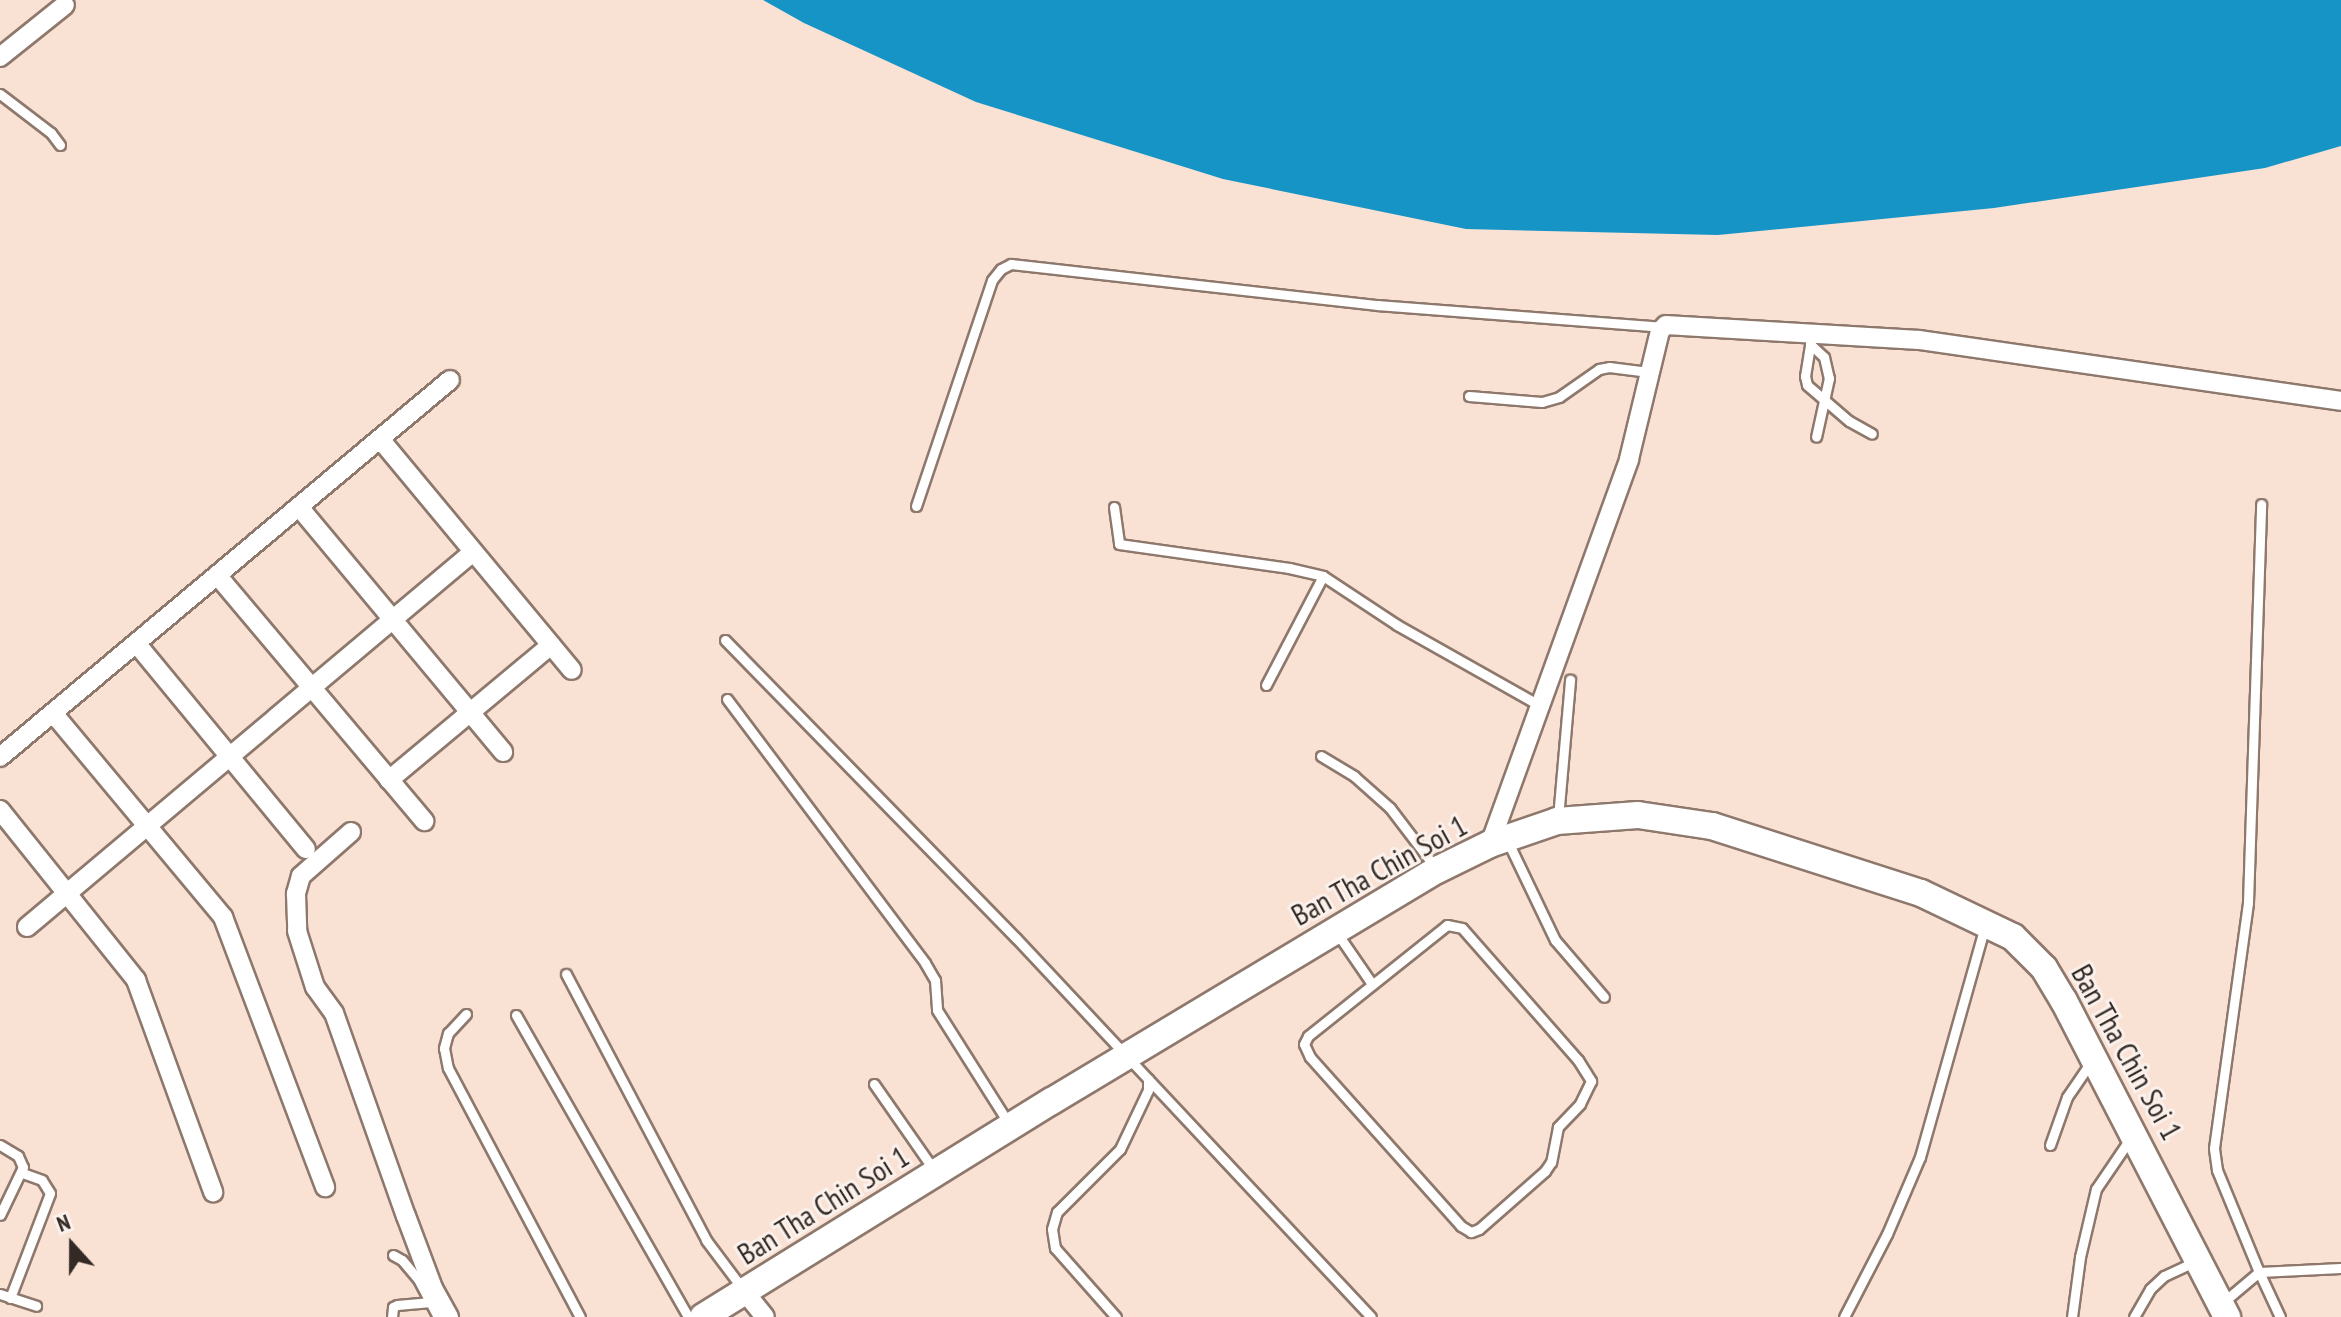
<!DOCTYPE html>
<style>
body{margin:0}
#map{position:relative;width:2341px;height:1317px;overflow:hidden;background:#f9e1d4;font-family:"PT Sans Narrow",sans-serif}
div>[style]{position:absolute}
.water>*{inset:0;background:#1694c5}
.roads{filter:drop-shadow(2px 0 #8e786c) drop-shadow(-2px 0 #8e786c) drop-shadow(0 2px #8e786c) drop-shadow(0 -2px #8e786c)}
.lane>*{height:9px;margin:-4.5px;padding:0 4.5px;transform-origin:4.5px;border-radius:4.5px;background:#fff}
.street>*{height:18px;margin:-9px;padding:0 9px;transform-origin:9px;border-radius:9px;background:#fff}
.secondary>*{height:26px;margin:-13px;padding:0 13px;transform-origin:13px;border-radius:13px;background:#fff}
span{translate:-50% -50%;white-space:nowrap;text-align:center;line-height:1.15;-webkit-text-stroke:6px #fbf1ec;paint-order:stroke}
.street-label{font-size:30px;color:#332a25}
.north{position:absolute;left:32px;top:1205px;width:80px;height:80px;-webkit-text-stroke:6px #fbf1ec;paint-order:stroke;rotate:339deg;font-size:22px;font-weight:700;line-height:32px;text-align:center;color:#332a25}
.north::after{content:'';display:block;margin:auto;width:28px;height:36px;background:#332a25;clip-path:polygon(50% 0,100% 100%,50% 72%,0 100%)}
</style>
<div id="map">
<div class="water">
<i style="clip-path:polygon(763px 0,2341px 0,2341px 146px,2265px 168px,1994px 208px,1718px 235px,1466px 229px,1223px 179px,976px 102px,804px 23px)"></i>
</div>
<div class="roads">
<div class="lane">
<i style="left:0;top:94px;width:64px;rotate:37.4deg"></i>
<i style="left:51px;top:133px;width:15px;rotate:53deg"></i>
<i style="left:1812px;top:333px;width:44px;rotate:99.2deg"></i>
<i style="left:1805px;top:376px;width:9px;rotate:77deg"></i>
<i style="left:1807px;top:385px;width:55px;rotate:40.6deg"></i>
<i style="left:1849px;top:421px;width:26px;rotate:29deg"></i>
<i style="left:1810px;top:344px;width:19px;rotate:43deg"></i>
<i style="left:1824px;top:357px;width:22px;rotate:77deg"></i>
<i style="left:1829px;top:378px;width:60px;rotate:102.4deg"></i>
<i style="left:1469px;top:396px;width:73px;rotate:4.7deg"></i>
<i style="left:1542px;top:402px;width:18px;rotate:-16deg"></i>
<i style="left:1559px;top:397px;width:49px;rotate:-35deg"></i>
<i style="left:1599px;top:369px;width:10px;rotate:-11deg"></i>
<i style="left:1609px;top:367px;width:40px;rotate:7.1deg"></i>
<i style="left:916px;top:506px;width:238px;rotate:-71.4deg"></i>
<i style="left:992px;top:280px;width:14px;rotate:-51deg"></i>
<i style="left:1001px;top:269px;width:11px;rotate:-27deg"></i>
<i style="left:1011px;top:264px;width:369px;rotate:6.4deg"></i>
<i style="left:1378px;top:305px;width:286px;rotate:4.4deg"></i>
<i style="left:1114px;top:507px;width:37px;rotate:82deg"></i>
<i style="left:1119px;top:544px;width:172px;rotate:8deg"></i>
<i style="left:1289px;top:568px;width:35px;rotate:13deg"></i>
<i style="left:1323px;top:576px;width:89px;rotate:33.5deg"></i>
<i style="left:1397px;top:625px;width:165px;rotate:29.4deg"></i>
<i style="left:725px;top:640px;width:417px;rotate:45.7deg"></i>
<i style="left:1016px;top:938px;width:519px;rotate:46.87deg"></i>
<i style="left:1266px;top:685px;width:123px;rotate:-62.4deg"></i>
<i style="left:727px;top:699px;width:330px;rotate:53.1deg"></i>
<i style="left:925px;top:963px;width:20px;rotate:60deg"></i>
<i style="left:935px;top:980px;width:30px;rotate:86deg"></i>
<i style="left:937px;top:1010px;width:135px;rotate:57.7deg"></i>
<i style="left:1321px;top:756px;width:39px;rotate:31deg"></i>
<i style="left:1354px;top:776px;width:48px;rotate:41.6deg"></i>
<i style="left:1390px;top:808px;width:74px;rotate:52.7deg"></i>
<i style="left:1558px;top:818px;width:139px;rotate:-85deg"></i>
<i style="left:1508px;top:842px;width:109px;rotate:64.4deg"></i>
<i style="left:1555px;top:940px;width:75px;rotate:49.3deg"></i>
<i style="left:1447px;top:925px;width:15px;rotate:11deg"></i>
<i style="left:1462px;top:928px;width:176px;rotate:48.7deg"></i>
<i style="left:1578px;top:1060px;width:25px;rotate:58deg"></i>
<i style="left:1591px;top:1081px;width:25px;rotate:116deg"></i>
<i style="left:1580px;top:1104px;width:32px;rotate:134deg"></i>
<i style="left:1558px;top:1127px;width:36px;rotate:101deg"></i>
<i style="left:1551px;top:1162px;width:11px;rotate:124deg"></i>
<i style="left:1545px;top:1171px;width:88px;rotate:138.7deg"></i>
<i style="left:1479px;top:1229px;width:9px;rotate:159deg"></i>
<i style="left:1471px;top:1232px;width:12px;rotate:-149deg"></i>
<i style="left:1461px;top:1226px;width:227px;rotate:-131.8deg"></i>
<i style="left:1310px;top:1057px;width:14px;rotate:-115deg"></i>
<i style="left:1304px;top:1044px;width:9px;rotate:-63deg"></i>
<i style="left:1308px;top:1036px;width:178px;rotate:-38.6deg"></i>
<i style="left:1337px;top:933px;width:62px;rotate:55.5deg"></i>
<i style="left:566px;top:974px;width:301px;rotate:62.2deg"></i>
<i style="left:706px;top:1240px;width:60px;rotate:53.1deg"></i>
<i style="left:466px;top:1014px;width:26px;rotate:133deg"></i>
<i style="left:448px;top:1033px;width:16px;rotate:105deg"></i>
<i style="left:444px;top:1048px;width:20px;rotate:79deg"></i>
<i style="left:448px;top:1068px;width:282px;rotate:62.1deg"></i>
<i style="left:516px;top:1015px;width:348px;rotate:60.3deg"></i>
<i style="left:874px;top:1084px;width:105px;rotate:55.1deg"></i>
<i style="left:0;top:1145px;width:21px;rotate:31deg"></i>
<i style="left:18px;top:1156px;width:12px;rotate:66deg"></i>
<i style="left:23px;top:1167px;width:53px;rotate:115.6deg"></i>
<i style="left:2050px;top:1145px;width:51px;rotate:-70.5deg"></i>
<i style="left:2067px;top:1097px;width:42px;rotate:-55.6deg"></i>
<i style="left:393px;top:1255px;width:10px;rotate:29deg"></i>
<i style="left:402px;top:1260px;width:25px;rotate:50deg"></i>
<i style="left:418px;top:1279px;width:43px;rotate:62.2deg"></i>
<i style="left:0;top:1294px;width:38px;rotate:18deg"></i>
<i style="left:10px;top:1298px;width:112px;rotate:-69.1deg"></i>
<i style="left:50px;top:1193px;width:15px;rotate:-122deg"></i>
<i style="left:42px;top:1180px;width:20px;rotate:-160deg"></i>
<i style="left:2221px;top:1304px;width:50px;rotate:-40.1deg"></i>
<i style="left:2259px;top:1272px;width:110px;rotate:-112.4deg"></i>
<i style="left:2217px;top:1170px;width:22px;rotate:-98deg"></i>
<i style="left:2214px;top:1148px;width:248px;rotate:-82.1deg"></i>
<i style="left:2248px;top:902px;width:398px;rotate:-88.1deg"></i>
<i style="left:392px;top:1317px;width:10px;rotate:-84deg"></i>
<i style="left:393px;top:1307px;width:4px;rotate:-27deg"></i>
<i style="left:397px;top:1305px;width:34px;rotate:-5deg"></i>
<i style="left:1116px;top:1317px;width:92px;rotate:-131.5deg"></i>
<i style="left:1055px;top:1248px;width:19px;rotate:-99deg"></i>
<i style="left:1052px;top:1229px;width:18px;rotate:-74deg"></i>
<i style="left:1057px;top:1212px;width:89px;rotate:-45deg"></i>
<i style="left:1120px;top:1149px;width:65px;rotate:-64.6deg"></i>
<i style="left:1148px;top:1090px;width:11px;rotate:-90deg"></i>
<i style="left:1844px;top:1317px;width:93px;rotate:-62.6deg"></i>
<i style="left:1887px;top:1234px;width:84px;rotate:-66.8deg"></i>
<i style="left:1920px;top:1157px;width:241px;rotate:-74.3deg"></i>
<i style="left:2072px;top:1317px;width:61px;rotate:-82.4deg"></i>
<i style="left:2080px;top:1257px;width:70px;rotate:-76.8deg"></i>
<i style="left:2096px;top:1189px;width:60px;rotate:-55.8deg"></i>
<i style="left:2134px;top:1317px;width:32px;rotate:-60deg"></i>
<i style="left:2150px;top:1289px;width:19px;rotate:-43deg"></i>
<i style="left:2164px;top:1276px;width:35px;rotate:-25deg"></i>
<i style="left:2280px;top:1317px;width:50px;rotate:-115deg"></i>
<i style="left:2259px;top:1272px;width:82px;rotate:-2.8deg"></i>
</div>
<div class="street">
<i style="left:0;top:57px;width:83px;rotate:-38.7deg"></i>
<i style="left:380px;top:439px;width:300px;rotate:50.3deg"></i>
<i style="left:299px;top:507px;width:319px;rotate:50.2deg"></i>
<i style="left:217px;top:575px;width:322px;rotate:49.9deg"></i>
<i style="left:136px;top:643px;width:267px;rotate:50.5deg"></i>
<i style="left:53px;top:713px;width:266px;rotate:50.2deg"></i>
<i style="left:223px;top:917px;width:289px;rotate:69.3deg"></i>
<i style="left:0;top:757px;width:587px;rotate:-39.96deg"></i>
<i style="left:389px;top:780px;width:211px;rotate:-39.8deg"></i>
<i style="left:0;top:810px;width:218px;rotate:51.3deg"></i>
<i style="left:136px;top:980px;width:226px;rotate:70deg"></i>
<i style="left:351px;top:832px;width:67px;rotate:138.7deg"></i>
<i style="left:301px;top:876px;width:19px;rotate:106deg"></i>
<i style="left:296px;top:894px;width:37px;rotate:88deg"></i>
<i style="left:297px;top:931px;width:59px;rotate:72.2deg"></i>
<i style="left:315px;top:987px;width:32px;rotate:54deg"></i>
<i style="left:334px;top:1013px;width:215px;rotate:70.5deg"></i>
<i style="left:406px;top:1216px;width:77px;rotate:69.4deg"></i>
<i style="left:433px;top:1288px;width:33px;rotate:61deg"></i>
<i style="left:1490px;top:844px;width:409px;rotate:-70.1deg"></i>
<i style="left:1629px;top:459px;width:132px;rotate:-76.4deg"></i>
<i style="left:1660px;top:331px;width:8px;rotate:-45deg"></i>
<i style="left:1666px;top:325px;width:253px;rotate:3.4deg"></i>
<i style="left:1919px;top:340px;width:426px;rotate:8.2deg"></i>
<i style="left:27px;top:927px;width:583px;rotate:-40.06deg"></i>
<i style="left:744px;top:1291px;width:33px;rotate:51deg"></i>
</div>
<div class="secondary">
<i style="left:703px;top:1317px;width:410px;rotate:-31.8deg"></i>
<i style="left:1052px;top:1101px;width:449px;rotate:-31deg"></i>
<i style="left:1437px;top:870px;width:59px;rotate:-26.1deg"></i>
<i style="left:1490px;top:844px;width:71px;rotate:-18.9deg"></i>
<i style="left:1557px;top:821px;width:81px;rotate:-4.2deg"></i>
<i style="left:1638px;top:815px;width:75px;rotate:8.5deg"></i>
<i style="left:1712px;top:826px;width:219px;rotate:17.8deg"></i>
<i style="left:1921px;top:893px;width:102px;rotate:25.6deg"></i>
<i style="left:2013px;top:937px;width:44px;rotate:45deg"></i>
<i style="left:2044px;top:968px;width:39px;rotate:59deg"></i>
<i style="left:2064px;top:1001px;width:356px;rotate:62.7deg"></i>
</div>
</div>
<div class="street-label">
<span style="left:1379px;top:870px;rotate:-29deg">Ban Tha Chin Soi 1</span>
<span style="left:2127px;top:1052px;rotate:61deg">Ban Tha Chin Soi 1</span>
<span style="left:823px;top:1205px;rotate:-32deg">Ban Tha Chin Soi 1</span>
</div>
<div class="north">N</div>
</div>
